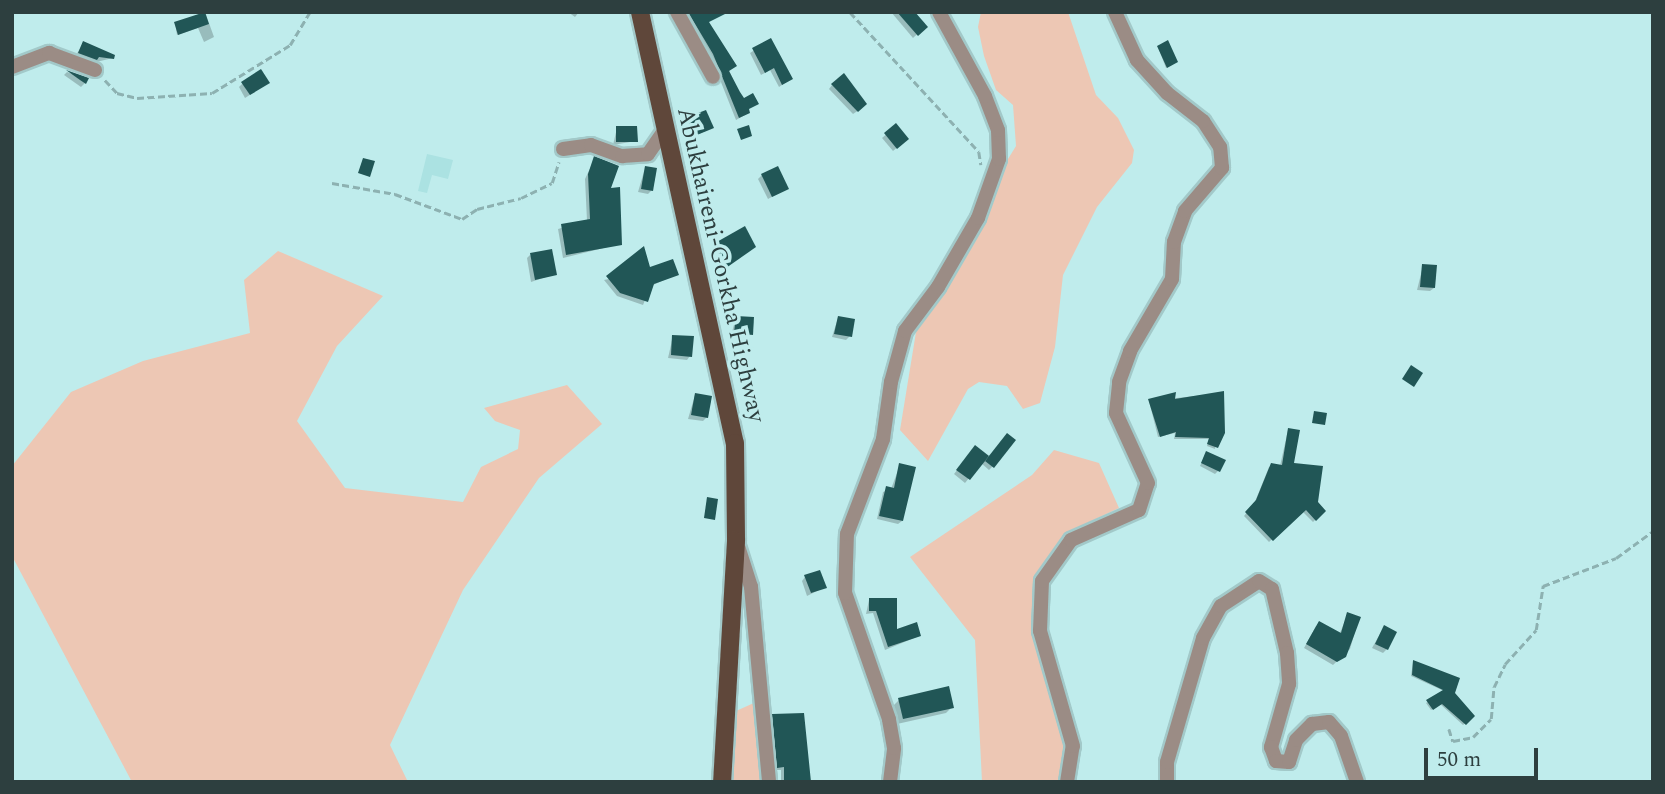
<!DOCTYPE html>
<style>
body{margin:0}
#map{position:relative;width:1665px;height:794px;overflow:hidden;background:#bfecec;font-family:Spectral,serif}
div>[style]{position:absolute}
.built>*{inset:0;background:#abe2e2}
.green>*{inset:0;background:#edc7b4}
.shadow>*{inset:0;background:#0003}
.building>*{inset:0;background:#215656}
.path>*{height:2.5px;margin-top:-1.25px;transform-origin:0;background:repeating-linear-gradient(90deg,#8db1b1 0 7px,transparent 0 10.5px)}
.roads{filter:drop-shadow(2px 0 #a2c9c9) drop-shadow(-2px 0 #a2c9c9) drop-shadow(0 2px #a2c9c9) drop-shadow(0 -2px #a2c9c9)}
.minor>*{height:14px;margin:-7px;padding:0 7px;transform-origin:7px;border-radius:7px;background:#9b8c85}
.primary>*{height:18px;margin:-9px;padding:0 9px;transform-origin:9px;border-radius:9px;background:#5f473a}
span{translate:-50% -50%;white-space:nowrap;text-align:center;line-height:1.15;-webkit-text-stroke:7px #bfecec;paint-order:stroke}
.street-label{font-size:24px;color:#2d3f3f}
.frame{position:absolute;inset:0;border:14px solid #2d3f3f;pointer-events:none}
.scale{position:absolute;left:1424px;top:748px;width:114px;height:32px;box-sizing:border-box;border:4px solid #2d3f3f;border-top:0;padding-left:9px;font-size:21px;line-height:24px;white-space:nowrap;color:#2d3f3f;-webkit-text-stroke:5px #bfecec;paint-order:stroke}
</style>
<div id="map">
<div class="built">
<i style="clip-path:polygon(427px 154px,453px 160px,448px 179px,432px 175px,427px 193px,418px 191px)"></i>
</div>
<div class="green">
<i style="clip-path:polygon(981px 12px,1068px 12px,1096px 95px,1118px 118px,1134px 150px,1132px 163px,1097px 207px,1063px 275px,1055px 347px,1040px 403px,1023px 409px,1007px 386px,979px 382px,968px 389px,928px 461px,900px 430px,917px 326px,997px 192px,1000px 172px,1016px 146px,1013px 105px,996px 90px,984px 56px,978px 27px)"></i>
<i style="clip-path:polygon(278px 251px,383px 296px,337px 346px,297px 421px,345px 488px,463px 502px,481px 467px,518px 449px,520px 430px,495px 421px,484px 408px,567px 385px,602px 424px,539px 478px,463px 590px,390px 745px,408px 782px,132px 782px,12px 556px,12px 466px,71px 392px,143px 361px,250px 333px,244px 280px)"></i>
<i style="clip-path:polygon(1054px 450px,1099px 463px,1119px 508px,1068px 532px,1045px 565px,1038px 609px,1065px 749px,1060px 782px,982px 782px,975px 640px,910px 557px,1032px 475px)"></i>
<i style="clip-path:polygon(756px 702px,762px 782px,728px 782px,725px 716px)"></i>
</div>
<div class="shadow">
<i style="clip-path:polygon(205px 12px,214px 37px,204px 42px,198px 28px,177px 35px,175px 23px)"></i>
<i style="clip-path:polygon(568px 12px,579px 12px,575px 17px)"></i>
<i style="clip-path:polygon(685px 12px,709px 12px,712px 19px,708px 23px,748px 113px,745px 115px,736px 120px,711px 57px)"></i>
<i style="clip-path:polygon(891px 12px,913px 12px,925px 27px,913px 38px)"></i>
<i style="clip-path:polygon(770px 40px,791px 79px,779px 87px,770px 70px,761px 75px,750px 53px)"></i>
<i style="clip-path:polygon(83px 43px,113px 58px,92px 63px,75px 57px)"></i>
<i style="clip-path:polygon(1158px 47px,1175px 63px,1166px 68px)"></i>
<i style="clip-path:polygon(67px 72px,87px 79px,85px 83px,81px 87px,64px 75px)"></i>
<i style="clip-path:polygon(242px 84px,264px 86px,245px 98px,239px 87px)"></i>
<i style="clip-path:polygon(832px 85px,862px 108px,853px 114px,829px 89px)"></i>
<i style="clip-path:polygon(686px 120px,712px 128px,688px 139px,682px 123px)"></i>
<i style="clip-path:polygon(896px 126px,907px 139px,893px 151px,882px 138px)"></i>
<i style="clip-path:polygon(617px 128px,636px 141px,613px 145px)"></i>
<i style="clip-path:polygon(595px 158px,609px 190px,620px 244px,563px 258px,558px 229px,587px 221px,585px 179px)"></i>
<i style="clip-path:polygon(645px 168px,652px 190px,648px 194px,638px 192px)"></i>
<i style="clip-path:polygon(762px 175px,787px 189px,768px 199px,758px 179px)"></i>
<i style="clip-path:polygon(716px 244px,750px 250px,722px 270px,712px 248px)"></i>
<i style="clip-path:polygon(530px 255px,555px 274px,531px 282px,527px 258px)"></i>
<i style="clip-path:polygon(1423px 266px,1434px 288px,1430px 291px,1417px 290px)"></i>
<i style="clip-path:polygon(649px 270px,677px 274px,651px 286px,643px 305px,617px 296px,604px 280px)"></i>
<i style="clip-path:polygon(736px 317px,751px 334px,747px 338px,731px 336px)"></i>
<i style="clip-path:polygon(838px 318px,850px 336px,846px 340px,832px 337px)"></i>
<i style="clip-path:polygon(673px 336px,690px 356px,687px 360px,668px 358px)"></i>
<i style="clip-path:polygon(1223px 393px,1215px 449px,1207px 446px,1209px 439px,1174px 439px,1175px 433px,1158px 437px,1149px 401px)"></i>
<i style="clip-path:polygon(695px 395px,707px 417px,703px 421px,688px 419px)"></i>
<i style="clip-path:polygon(1288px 430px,1292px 464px,1324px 511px,1313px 522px,1302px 511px,1269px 542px,1244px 516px,1254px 504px,1269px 467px,1280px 466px)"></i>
<i style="clip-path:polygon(972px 451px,993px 466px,989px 470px,981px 463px,965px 483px,954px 474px)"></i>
<i style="clip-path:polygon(1206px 453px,1218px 471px,1215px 474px,1200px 466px)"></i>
<i style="clip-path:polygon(900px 465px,902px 521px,898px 524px,877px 519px,883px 492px,891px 489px)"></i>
<i style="clip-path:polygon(805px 577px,825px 587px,807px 596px,802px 581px)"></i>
<i style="clip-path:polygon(869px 600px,895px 631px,919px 636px,885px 650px,873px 613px,866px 614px)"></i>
<i style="clip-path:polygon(1348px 614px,1359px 618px,1350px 649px,1333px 665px,1304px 648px,1316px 626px,1339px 635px)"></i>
<i style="clip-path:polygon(1384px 627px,1387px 649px,1383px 653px,1372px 648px)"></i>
<i style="clip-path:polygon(1413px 662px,1453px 693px,1473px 716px,1463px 725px,1440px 704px,1431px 710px,1426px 703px,1444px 691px,1411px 676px)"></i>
<i style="clip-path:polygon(899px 700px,952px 707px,946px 713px,897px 724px,893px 706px)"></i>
<i style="clip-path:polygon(773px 715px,809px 782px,781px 782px,781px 770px,774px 770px,769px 719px)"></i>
</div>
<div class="building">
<i style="clip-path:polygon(205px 12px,209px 24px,178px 35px,174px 22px)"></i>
<i style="clip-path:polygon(688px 12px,729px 12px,709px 22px,737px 66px,729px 71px,740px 92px,744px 98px,753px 93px,759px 104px,749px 109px,750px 113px,739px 118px,713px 54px)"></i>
<i style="clip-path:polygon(897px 12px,915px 12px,928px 27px,918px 36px)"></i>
<i style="clip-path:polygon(771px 38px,793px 79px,782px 85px,774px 68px,765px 73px,752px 48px)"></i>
<i style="clip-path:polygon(1168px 40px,1178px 62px,1167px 68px,1157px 46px)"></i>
<i style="clip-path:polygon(83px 41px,115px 55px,114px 59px,99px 57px,97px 60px,78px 53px)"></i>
<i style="clip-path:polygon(261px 69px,270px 83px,250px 95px,241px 82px)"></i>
<i style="clip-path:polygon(66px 70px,89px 78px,86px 84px,80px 80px)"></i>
<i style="clip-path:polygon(844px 73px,867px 104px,858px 112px,831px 84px)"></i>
<i style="clip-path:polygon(706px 110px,714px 128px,692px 137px,685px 118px)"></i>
<i style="clip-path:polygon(896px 123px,909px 139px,897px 149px,884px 133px)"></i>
<i style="clip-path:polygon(749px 125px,752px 136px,741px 140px,737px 129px)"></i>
<i style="clip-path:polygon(616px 126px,637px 126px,638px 142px,616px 142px)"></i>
<i style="clip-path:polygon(594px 156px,619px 166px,611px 188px,620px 187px,622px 245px,566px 255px,561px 224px,590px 219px,588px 174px)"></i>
<i style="clip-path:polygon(363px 158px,375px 161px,370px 177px,358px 173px)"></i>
<i style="clip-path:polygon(645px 166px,657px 168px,653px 191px,641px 189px)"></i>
<i style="clip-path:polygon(778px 166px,789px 189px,772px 197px,761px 174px)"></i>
<i style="clip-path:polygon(745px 226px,756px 247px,726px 268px,715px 243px)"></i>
<i style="clip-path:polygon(644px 246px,650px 267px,673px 259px,679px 275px,654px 284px,648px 302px,620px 293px,606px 276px)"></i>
<i style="clip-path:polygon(552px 249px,557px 275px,535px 280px,530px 253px)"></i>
<i style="clip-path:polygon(1422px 264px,1437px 265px,1435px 288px,1420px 287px)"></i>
<i style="clip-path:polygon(736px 316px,754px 317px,753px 335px,734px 333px)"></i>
<i style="clip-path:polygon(838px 316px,855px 319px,852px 337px,834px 334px)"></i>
<i style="clip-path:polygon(672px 335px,694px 336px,692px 357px,671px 355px)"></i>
<i style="clip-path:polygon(1411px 365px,1423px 373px,1414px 387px,1402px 379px)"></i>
<i style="clip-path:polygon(1224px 391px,1225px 433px,1218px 448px,1207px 444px,1209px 438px,1175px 437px,1176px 432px,1160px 437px,1148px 399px,1176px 392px,1175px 399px)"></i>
<i style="clip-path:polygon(695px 393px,712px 396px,708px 418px,691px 415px)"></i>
<i style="clip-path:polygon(1314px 411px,1327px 413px,1325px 425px,1312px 423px)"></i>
<i style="clip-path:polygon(1288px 428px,1300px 430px,1294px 463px,1323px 466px,1318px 502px,1326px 511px,1316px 521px,1306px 510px,1273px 541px,1245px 512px,1256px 500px,1271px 463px,1282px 465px)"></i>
<i style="clip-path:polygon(1007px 433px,1016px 440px,994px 468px,985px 461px)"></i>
<i style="clip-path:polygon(975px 445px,989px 456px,970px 480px,956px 470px)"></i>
<i style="clip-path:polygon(1206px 451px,1226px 460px,1220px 472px,1201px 463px)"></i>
<i style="clip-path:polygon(899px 463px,916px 467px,903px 521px,879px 516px,886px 486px,894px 488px)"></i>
<i style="clip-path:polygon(707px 497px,718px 499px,715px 520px,704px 518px)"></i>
<i style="clip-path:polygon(820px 570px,827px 588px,811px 593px,804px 575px)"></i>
<i style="clip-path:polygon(869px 598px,897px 598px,897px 629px,917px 622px,921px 636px,888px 647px,876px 611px,869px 611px)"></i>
<i style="clip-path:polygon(1347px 612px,1361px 617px,1346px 657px,1337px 662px,1306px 644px,1319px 621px,1341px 633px)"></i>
<i style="clip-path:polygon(1384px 625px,1397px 632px,1388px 650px,1375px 644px)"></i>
<i style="clip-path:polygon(1413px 660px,1460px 678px,1455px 693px,1475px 716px,1466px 725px,1442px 704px,1433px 710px,1426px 700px,1443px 690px,1412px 675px)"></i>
<i style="clip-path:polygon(949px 686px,954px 708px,903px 719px,898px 698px)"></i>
<i style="clip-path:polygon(804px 713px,811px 782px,784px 782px,784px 767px,777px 768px,772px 714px)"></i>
</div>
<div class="path">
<i style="left:850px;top:12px;width:190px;rotate:47.3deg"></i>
<i style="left:979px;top:152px;width:13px;rotate:81deg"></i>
<i style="left:105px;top:80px;width:18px;rotate:47deg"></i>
<i style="left:117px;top:93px;width:21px;rotate:14deg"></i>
<i style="left:137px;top:98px;width:75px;rotate:-3.8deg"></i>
<i style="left:212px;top:93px;width:92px;rotate:-31.6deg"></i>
<i style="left:290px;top:45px;width:39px;rotate:-59deg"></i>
<i style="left:332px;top:183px;width:64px;rotate:9.9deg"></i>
<i style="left:395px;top:194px;width:72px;rotate:20.5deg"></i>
<i style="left:462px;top:219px;width:18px;rotate:-34deg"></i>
<i style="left:477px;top:209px;width:45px;rotate:-14deg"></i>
<i style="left:521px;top:198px;width:34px;rotate:-26deg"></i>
<i style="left:552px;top:183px;width:22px;rotate:-72deg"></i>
<i style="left:1449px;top:729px;width:13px;rotate:72deg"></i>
<i style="left:1453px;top:741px;width:20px;rotate:-11deg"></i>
<i style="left:1473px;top:737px;width:25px;rotate:-45deg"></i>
<i style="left:1491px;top:719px;width:32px;rotate:-85deg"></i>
<i style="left:1494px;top:687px;width:25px;rotate:-64deg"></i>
<i style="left:1505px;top:664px;width:46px;rotate:-47.6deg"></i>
<i style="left:1536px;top:630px;width:45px;rotate:-81deg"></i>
<i style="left:1543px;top:586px;width:78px;rotate:-21deg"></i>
<i style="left:1616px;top:558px;width:46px;rotate:-36.1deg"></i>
</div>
<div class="roads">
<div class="minor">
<i style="left:677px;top:12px;width:74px;rotate:61deg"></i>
<i style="left:12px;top:67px;width:40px;rotate:-21deg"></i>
<i style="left:49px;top:53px;width:49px;rotate:20.3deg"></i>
<i style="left:563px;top:149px;width:28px;rotate:-8deg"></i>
<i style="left:591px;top:145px;width:33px;rotate:20deg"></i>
<i style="left:622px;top:156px;width:26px;rotate:-4deg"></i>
<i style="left:648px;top:154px;width:28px;rotate:-55deg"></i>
<i style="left:738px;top:546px;width:43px;rotate:72.4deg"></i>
<i style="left:751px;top:587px;width:196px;rotate:84.7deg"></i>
<i style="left:890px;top:782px;width:34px;rotate:-83deg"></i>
<i style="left:894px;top:748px;width:29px;rotate:-100deg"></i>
<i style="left:889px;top:719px;width:133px;rotate:-109.2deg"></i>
<i style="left:845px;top:593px;width:59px;rotate:-88.1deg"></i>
<i style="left:847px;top:534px;width:102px;rotate:-69.2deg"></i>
<i style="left:883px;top:439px;width:58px;rotate:-82deg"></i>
<i style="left:891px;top:382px;width:53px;rotate:-74.6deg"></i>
<i style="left:905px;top:331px;width:55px;rotate:-53.1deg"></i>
<i style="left:938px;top:287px;width:80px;rotate:-59.9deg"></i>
<i style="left:978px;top:218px;width:63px;rotate:-70.4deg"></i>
<i style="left:999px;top:159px;width:29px;rotate:-92deg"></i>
<i style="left:998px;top:130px;width:36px;rotate:-111deg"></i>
<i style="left:985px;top:96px;width:96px;rotate:-118.7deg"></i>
<i style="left:1067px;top:782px;width:36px;rotate:-81deg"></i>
<i style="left:1073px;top:746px;width:120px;rotate:-106deg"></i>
<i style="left:1040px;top:631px;width:50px;rotate:-87.7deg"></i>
<i style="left:1042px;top:581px;width:50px;rotate:-54.7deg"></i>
<i style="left:1071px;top:540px;width:74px;rotate:-23.8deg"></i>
<i style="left:1139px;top:510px;width:28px;rotate:-72deg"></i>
<i style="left:1148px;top:483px;width:77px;rotate:-114.6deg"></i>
<i style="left:1116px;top:413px;width:31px;rotate:-84deg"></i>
<i style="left:1119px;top:382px;width:33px;rotate:-70deg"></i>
<i style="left:1130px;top:351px;width:83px;rotate:-59.7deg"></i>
<i style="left:1172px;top:279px;width:37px;rotate:-87deg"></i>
<i style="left:1174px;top:242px;width:33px;rotate:-70deg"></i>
<i style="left:1185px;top:211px;width:57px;rotate:-49.3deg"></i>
<i style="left:1222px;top:168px;width:21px;rotate:-95deg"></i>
<i style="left:1220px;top:147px;width:31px;rotate:-123deg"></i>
<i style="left:1203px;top:121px;width:46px;rotate:-142.1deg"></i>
<i style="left:1167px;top:93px;width:45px;rotate:-132.3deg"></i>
<i style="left:1137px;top:60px;width:53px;rotate:-114.6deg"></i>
<i style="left:1167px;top:782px;width:20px;rotate:-90deg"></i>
<i style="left:1167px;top:762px;width:129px;rotate:-73.8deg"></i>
<i style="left:1203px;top:638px;width:37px;rotate:-61deg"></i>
<i style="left:1221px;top:606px;width:45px;rotate:-33.3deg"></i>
<i style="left:1259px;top:581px;width:15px;rotate:32deg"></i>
<i style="left:1272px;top:589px;width:66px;rotate:76.8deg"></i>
<i style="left:1287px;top:653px;width:31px;rotate:86deg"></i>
<i style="left:1289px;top:684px;width:66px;rotate:105.9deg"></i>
<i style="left:1271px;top:747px;width:15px;rotate:70deg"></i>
<i style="left:1276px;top:761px;width:13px;rotate:4deg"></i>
<i style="left:1289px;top:762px;width:23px;rotate:-72deg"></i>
<i style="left:1296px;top:740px;width:23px;rotate:-45deg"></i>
<i style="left:1312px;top:724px;width:17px;rotate:-7deg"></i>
<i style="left:1329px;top:722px;width:18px;rotate:49deg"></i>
<i style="left:1341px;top:736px;width:49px;rotate:70.8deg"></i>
</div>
<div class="primary">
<i style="left:640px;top:12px;width:441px;rotate:77.6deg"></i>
<i style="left:735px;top:443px;width:98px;rotate:89.4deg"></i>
<i style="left:736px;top:541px;width:241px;rotate:93.3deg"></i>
</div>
</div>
<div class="street-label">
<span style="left:720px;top:265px;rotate:77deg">Abukhaireni-Gorkha Highway</span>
</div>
<div class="frame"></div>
<div class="scale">50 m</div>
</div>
